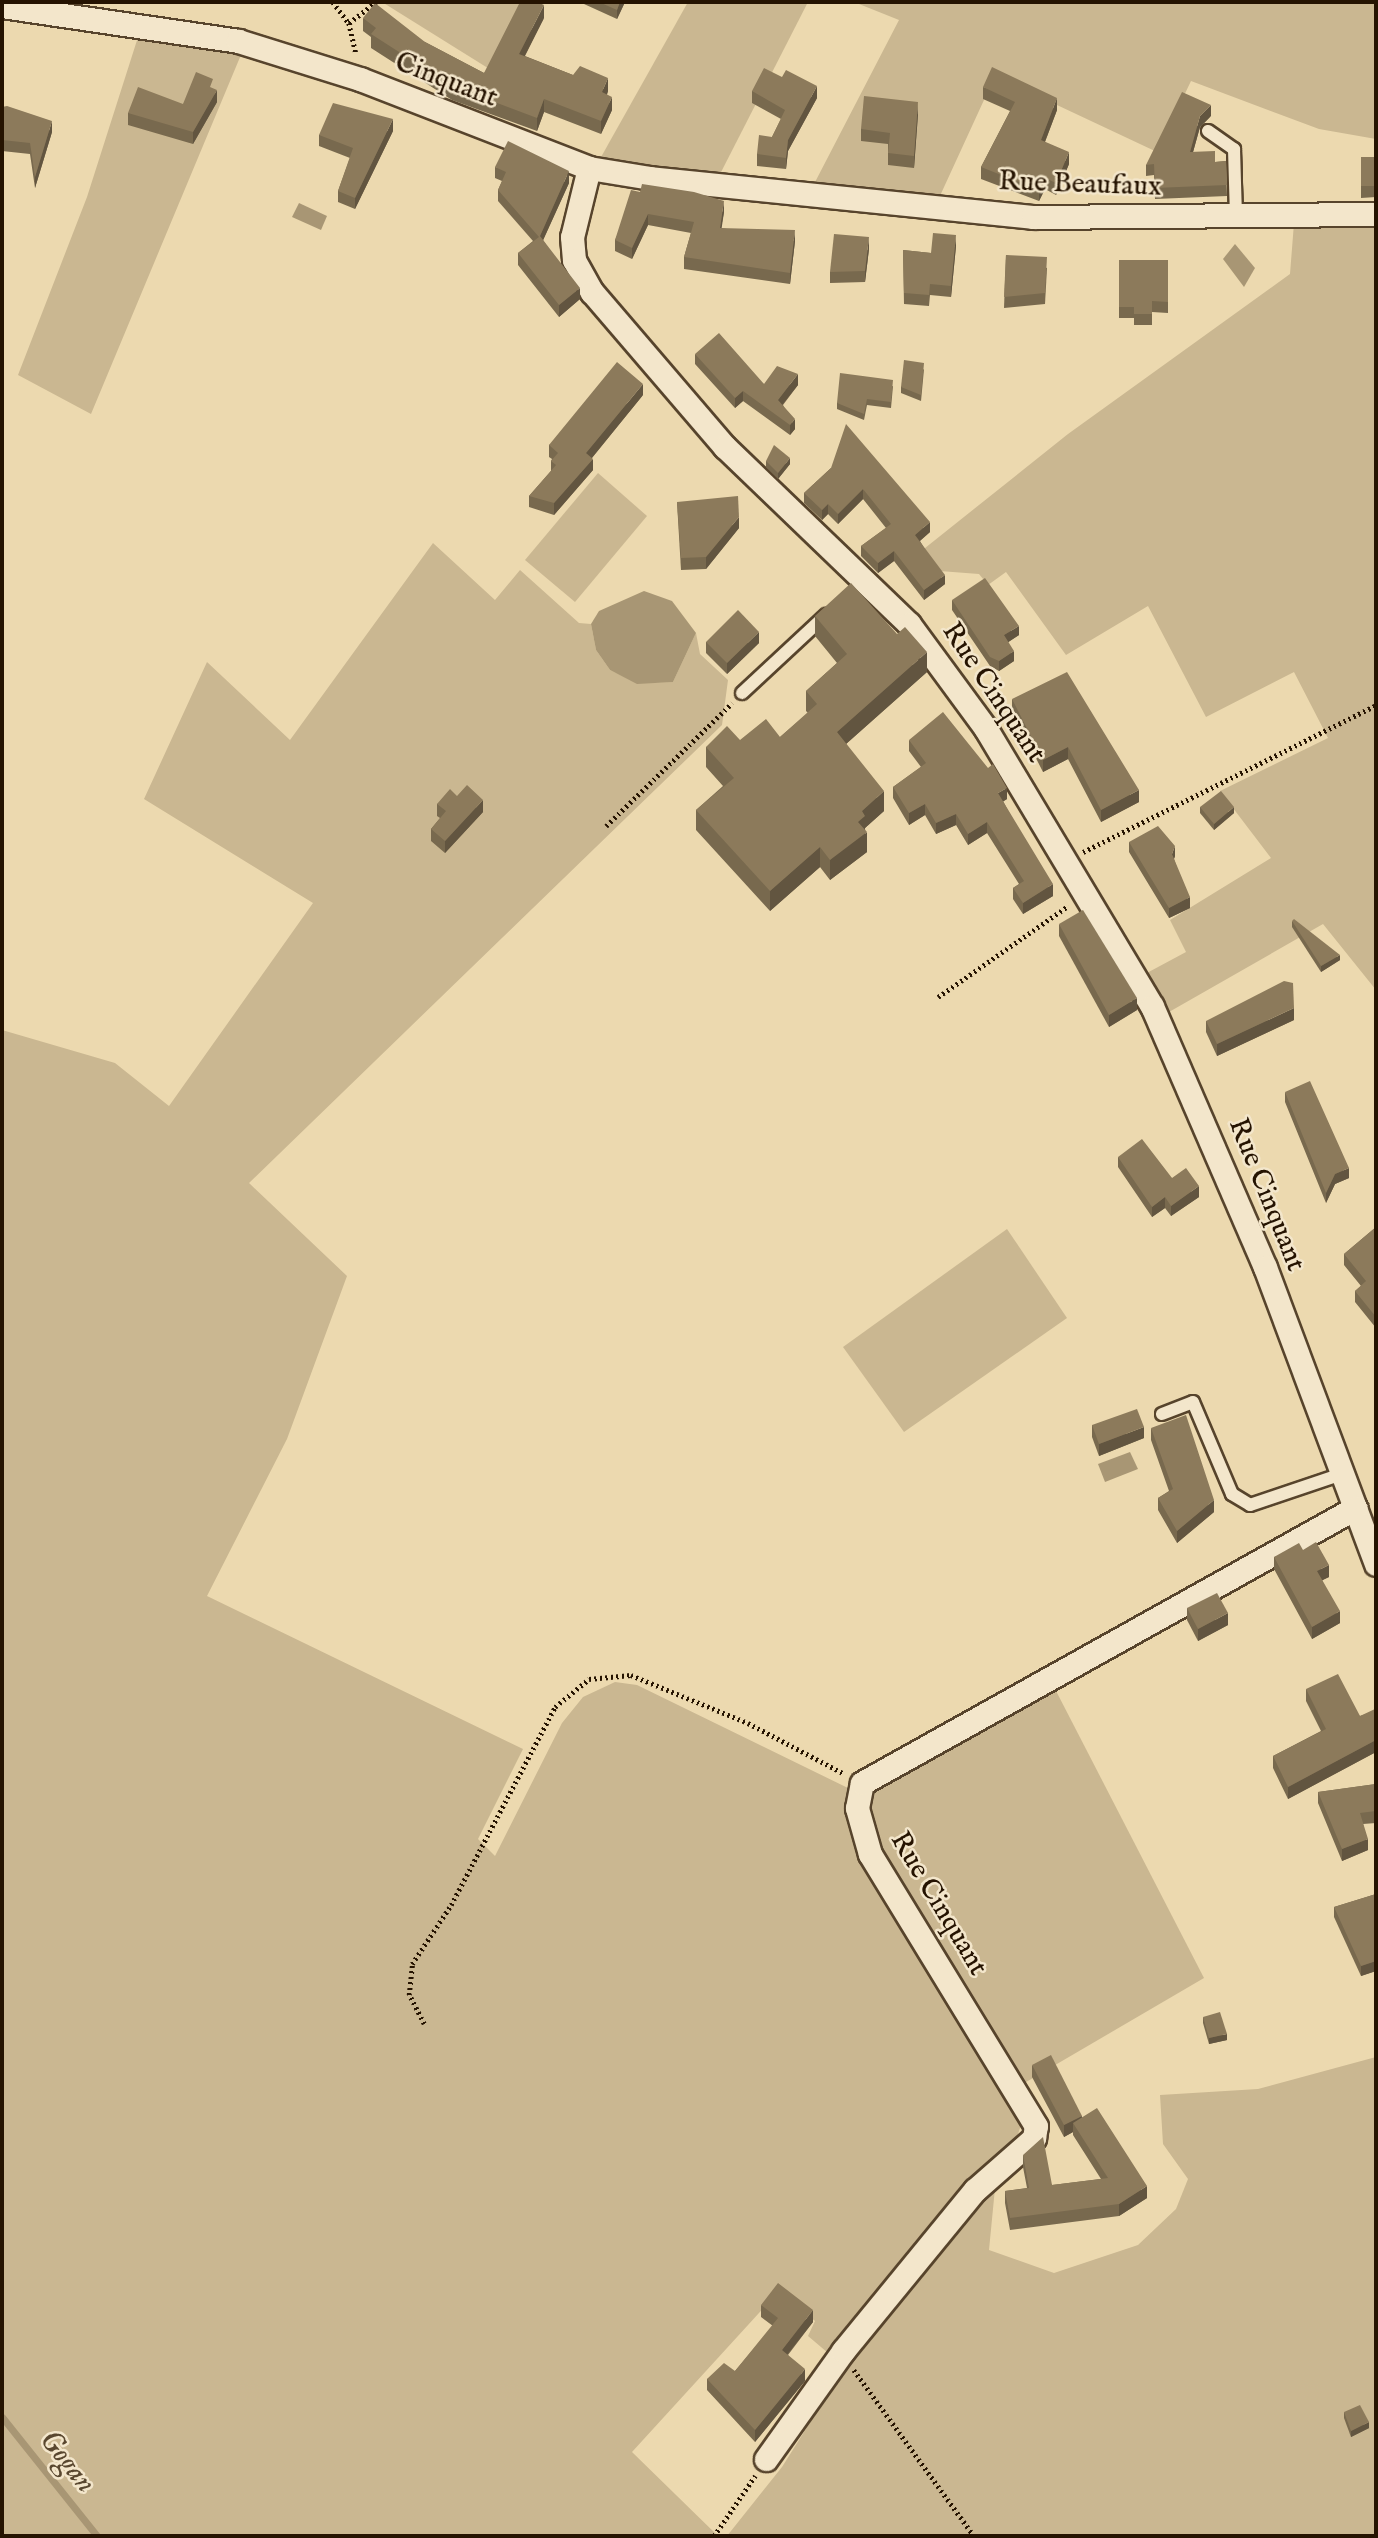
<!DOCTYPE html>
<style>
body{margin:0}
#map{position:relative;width:1378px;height:2538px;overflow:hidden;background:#ecd9af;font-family:"IM FELL English",serif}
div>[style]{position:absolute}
.green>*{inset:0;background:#cab791}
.water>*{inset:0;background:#a89674}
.stream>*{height:7px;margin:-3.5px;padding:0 3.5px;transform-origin:3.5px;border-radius:3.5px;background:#a89674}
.path>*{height:4.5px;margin-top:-2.25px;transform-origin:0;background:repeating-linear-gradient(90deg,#251301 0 2px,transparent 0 5.5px)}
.roads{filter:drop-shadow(2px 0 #57442c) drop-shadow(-2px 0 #57442c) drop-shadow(0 2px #57442c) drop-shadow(0 -2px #57442c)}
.service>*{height:12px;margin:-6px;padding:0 6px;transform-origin:6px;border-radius:6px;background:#f3e6cb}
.minor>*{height:23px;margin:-11.5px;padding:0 11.5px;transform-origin:11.5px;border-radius:11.5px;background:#f3e6cb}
.wall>*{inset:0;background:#78694e}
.shaded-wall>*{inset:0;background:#625540}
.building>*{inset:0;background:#8c7a5b}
span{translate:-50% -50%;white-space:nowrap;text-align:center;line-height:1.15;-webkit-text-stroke:5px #f3e6cb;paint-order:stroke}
.street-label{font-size:28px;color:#251301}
.water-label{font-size:30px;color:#59472f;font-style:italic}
.frame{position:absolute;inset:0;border:4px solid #251301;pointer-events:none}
</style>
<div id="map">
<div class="green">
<i style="clip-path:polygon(382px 2px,526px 2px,491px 70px)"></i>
<i style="clip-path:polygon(688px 2px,808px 2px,717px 180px,596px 166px)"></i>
<i style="clip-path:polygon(854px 2px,1376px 2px,1376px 139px,1319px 129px,1191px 81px,1157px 152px,995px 76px,939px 198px,813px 186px,899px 20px)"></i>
<i style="clip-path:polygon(139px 34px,243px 50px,91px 414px,18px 375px,87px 197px)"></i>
<i style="clip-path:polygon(1376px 221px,1376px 990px,1323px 924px,1169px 1012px,1145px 974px,1186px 952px,1170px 920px,1271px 858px,1220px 791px,1328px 738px,1294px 672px,1206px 717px,1148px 606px,1066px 655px,1006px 572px,988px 585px,979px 574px,900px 568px,1068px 434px,1290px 274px,1294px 223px)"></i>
<i style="clip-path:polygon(598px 473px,647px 516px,575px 602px,525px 560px)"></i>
<i style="clip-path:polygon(433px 543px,495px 600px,520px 570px,579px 623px,591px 624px,596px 650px,610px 670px,637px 683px,673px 682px,696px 633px,700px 654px,728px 680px,722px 725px,249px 1183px,347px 1276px,287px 1439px,207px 1596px,523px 1749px,478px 1839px,495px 1856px,562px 1723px,583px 1697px,615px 1682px,637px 1685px,850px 1789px,1022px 2122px,1018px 2134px,834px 2358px,808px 2336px,815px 2321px,779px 2291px,632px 2452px,718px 2536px,2px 2536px,2px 1030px,115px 1063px,169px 1106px,313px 903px,144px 799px,207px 662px,290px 740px)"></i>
<i style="clip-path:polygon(1007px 1229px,1067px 1318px,904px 1432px,843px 1347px)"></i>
<i style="clip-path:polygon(1054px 1687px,1204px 1978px,1021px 2085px,875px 1851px,865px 1802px,870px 1788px)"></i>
<i style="clip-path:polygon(1376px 2057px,1376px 2536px,727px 2536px,782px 2467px,845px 2367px,996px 2178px,989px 2250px,1054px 2273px,1138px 2245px,1176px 2209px,1188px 2179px,1163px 2144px,1160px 2095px,1258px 2089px)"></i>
</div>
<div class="water">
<i style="clip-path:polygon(299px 203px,327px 216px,321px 230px,292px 217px)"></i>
<i style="clip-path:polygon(1235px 244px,1255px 268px,1244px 287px,1223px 259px)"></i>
<i style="clip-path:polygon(644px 591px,672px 601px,696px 633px,673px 682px,637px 684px,610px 670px,596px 650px,591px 624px,599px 611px)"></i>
<i style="clip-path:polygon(1130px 1452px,1138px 1469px,1105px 1482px,1098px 1464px)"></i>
</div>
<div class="stream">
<i style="left:2px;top:2417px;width:152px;rotate:51.4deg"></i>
</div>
<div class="path">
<i style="left:333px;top:2px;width:26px;rotate:53deg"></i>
<i style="left:349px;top:23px;width:32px;rotate:77deg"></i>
<i style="left:349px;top:23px;width:34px;rotate:-38deg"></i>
<i style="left:606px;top:826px;width:176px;rotate:-44.3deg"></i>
<i style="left:1083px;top:852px;width:328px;rotate:-26.6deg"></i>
<i style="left:938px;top:997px;width:159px;rotate:-35deg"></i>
<i style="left:424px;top:2024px;width:33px;rotate:-117deg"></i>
<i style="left:409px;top:1995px;width:31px;rotate:-84deg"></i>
<i style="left:412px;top:1964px;width:71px;rotate:-56.5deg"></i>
<i style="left:451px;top:1905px;width:224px;rotate:-62.3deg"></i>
<i style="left:555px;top:1707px;width:44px;rotate:-39.5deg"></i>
<i style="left:589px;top:1679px;width:42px;rotate:-5.4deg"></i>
<i style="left:631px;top:1675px;width:126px;rotate:22.3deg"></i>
<i style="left:748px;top:1723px;width:107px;rotate:27.8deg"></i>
<i style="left:854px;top:2370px;width:205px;rotate:54.1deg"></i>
<i style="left:714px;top:2536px;width:73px;rotate:-55.7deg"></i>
</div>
<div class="roads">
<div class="service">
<i style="left:1208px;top:131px;width:32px;rotate:35deg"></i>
<i style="left:1234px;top:149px;width:68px;rotate:88.3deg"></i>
<i style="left:742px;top:693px;width:115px;rotate:-42.9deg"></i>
<i style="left:1162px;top:1414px;width:33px;rotate:-21deg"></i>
<i style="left:1193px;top:1402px;width:100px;rotate:67deg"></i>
<i style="left:1232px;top:1494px;width:21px;rotate:31deg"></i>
<i style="left:1250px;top:1505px;width:97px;rotate:-18.6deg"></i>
</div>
<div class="minor">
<i style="left:2px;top:6px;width:239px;rotate:8.4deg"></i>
<i style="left:238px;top:41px;width:128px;rotate:17.3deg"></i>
<i style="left:360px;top:79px;width:246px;rotate:21.2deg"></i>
<i style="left:589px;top:168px;width:62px;rotate:9.3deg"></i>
<i style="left:650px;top:178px;width:385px;rotate:5.8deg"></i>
<i style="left:1033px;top:217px;width:343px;rotate:-0.5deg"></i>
<i style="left:589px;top:168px;width:71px;rotate:103.8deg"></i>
<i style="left:572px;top:237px;width:23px;rotate:85deg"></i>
<i style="left:574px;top:260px;width:37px;rotate:61deg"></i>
<i style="left:592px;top:292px;width:204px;rotate:49.4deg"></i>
<i style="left:725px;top:447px;width:255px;rotate:43.9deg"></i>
<i style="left:909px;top:624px;width:130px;rotate:53.7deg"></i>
<i style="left:986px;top:729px;width:323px;rotate:59.1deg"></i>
<i style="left:1152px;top:1006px;width:284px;rotate:66.6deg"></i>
<i style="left:1265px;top:1267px;width:317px;rotate:69.5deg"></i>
<i style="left:766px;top:2459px;width:133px;rotate:-54.5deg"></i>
<i style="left:843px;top:2351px;width:208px;rotate:-50.7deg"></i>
<i style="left:975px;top:2190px;width:79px;rotate:-41.4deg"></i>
<i style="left:1034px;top:2138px;width:12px;rotate:-81deg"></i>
<i style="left:1036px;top:2126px;width:319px;rotate:-121.4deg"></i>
<i style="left:870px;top:1854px;width:48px;rotate:-105.8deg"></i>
<i style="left:857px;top:1808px;width:25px;rotate:-79deg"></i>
<i style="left:862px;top:1783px;width:565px;rotate:-29.15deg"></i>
</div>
</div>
<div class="wall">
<i style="clip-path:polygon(584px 2px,625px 2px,617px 19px,584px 4px)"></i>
<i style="clip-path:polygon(363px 18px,425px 42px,484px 73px,544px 18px,525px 56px,573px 75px,608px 91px,607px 95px,612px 110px,601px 134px,544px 112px,537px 131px,452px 100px,371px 48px,371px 37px,363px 31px)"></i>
<i style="clip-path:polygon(983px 87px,1057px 110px,1045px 142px,1069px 164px,1056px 195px,1045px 189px,1039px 201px,981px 179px,981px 167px,1010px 111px,983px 99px)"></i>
<i style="clip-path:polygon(213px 89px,217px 102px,193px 144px,128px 125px,128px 113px,183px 104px)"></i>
<i style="clip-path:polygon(752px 91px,817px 98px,788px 151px,786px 169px,757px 166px,757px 154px,772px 137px,781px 119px,752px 103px)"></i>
<i style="clip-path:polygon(2px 107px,52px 132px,35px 188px,30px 154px,2px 151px)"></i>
<i style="clip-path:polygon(918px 114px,914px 168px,888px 165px,888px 144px,861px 141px,861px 129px)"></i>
<i style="clip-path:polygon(1211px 116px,1200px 127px,1193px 152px,1215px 162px,1226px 161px,1227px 196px,1155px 199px,1154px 175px,1146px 176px,1146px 165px)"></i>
<i style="clip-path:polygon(393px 131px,355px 209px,338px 202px,338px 191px,350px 158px,319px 146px,319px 135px)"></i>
<i style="clip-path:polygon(1361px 157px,1376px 157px,1376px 197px,1361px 198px)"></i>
<i style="clip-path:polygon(495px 167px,569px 183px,543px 240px,580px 299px,559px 317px,518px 265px,518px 253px,533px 241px,498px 201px,498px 190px,502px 181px,495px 178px)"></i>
<i style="clip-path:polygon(640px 192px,724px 212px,721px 228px,795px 241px,790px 284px,684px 269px,684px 257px,691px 233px,648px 225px,632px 259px,615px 251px,615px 240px)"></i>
<i style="clip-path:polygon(956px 246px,951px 297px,930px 295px,929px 306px,904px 304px,903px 250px,931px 253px)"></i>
<i style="clip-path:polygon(869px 249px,865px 282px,830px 283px,830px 272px)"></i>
<i style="clip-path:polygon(1006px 255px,1047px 268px,1045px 304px,1004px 308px)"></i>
<i style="clip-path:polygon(1119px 260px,1168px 260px,1168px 313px,1152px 312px,1152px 325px,1134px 325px,1134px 318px,1119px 318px)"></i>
<i style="clip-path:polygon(695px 354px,764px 384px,798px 385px,783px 405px,795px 429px,790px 435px,743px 401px,735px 408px,695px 364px)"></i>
<i style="clip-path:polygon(924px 369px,921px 401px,901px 393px,901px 387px)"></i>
<i style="clip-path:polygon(893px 386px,891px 408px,867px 405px,864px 420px,837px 409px,837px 403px)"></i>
<i style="clip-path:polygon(643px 395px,592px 458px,593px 470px,554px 515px,529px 507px,529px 496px,551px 471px,551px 461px,552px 459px,549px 457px,549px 445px)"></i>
<i style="clip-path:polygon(766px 461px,790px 464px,778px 479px,766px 467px)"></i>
<i style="clip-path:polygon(831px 468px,930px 532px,920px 541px,945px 584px,924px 600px,894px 561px,878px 573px,861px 556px,861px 546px,886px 528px,863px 499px,838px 524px,828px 514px,822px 520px,804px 503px,804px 493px)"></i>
<i style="clip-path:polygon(677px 502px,739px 528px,706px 569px,681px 570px)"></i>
<i style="clip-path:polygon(952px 600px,1019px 635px,1008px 642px,1014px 661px,999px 671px,990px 666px,952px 610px)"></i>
<i style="clip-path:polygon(815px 616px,927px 672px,846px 744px,884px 811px,865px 828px,867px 852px,830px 880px,820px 867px,770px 911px,696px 830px,696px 810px,723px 786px,706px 767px,706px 747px,740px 740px,780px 737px,808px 713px,806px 711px,806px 691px,837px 663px,815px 636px)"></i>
<i style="clip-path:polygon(706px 642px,759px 643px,727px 674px,706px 653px)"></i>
<i style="clip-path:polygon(1012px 699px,1139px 802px,1101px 822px,1068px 759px,1043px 772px,1012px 711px)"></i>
<i style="clip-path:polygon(909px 740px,1007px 799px,1003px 801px,1053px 896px,1023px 914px,1013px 899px,1013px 888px,1019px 884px,987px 833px,968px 845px,956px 825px,936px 834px,925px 815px,909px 825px,893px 798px,893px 787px,921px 767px,909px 751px)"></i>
<i style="clip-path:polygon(457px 796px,483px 812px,445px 853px,431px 841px,431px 829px,440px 818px,437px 816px,437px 804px)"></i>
<i style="clip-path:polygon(1200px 807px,1234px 813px,1214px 830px,1200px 813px)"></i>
<i style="clip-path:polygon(1129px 842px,1175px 856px,1174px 859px,1190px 908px,1169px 918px,1129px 852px)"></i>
<i style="clip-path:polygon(1292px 921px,1340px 960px,1321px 972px,1292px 927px)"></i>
<i style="clip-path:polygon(1059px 924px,1137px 1010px,1109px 1027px,1059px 936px)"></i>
<i style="clip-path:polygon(1294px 1020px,1217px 1056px,1206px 1032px,1206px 1021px)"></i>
<i style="clip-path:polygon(1285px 1092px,1349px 1178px,1335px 1184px,1326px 1203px,1285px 1102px)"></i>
<i style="clip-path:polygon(1118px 1157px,1172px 1178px,1199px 1197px,1171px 1216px,1165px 1208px,1152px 1217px,1118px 1167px)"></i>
<i style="clip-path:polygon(1376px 1227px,1376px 1328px,1355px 1302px,1355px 1291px,1361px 1286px,1344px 1265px,1344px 1254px)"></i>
<i style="clip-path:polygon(1092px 1425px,1144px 1438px,1099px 1456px,1092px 1437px)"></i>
<i style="clip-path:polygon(1151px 1428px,1214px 1512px,1177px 1543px,1158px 1510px,1158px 1498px,1169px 1491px,1151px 1440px)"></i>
<i style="clip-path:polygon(1303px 1550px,1329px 1577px,1322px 1580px,1340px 1623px,1312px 1639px,1274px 1569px,1274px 1557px)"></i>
<i style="clip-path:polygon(1187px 1608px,1228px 1625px,1198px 1641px,1187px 1620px)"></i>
<i style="clip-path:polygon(1306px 1689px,1360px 1716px,1376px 1711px,1376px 1752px,1288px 1799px,1273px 1768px,1273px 1756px,1321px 1731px,1306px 1701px)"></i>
<i style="clip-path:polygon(1376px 1784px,1376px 1823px,1363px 1824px,1368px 1850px,1342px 1861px,1318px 1803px,1318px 1792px)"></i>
<i style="clip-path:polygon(1376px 1894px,1376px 1971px,1361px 1976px,1334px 1917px,1334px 1907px)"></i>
<i style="clip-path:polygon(1203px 2017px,1227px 2040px,1209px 2044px,1203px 2023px)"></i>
<i style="clip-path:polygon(1032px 2065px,1082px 2117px,1147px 2198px,1119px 2216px,1010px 2230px,1005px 2203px,1005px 2191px,1027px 2188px,1023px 2167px,1023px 2155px,1052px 2185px,1101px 2179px,1073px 2135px,1073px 2132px,1064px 2137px,1032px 2077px)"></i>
<i style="clip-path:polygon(761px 2305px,813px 2322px,788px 2355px,805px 2381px,755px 2442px,707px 2390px,707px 2379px,735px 2371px,773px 2326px,761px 2317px)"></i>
<i style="clip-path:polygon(1344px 2412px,1369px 2428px,1351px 2437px,1344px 2418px)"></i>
</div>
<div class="shaded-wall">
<i style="clip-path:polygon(620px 2px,625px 2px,617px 19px,617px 10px)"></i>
<i style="clip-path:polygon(544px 5px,544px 18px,519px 67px,519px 54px)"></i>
<i style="clip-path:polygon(608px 78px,608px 91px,602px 106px,602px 92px)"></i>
<i style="clip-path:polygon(817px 86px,817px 98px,788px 151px,786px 169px,786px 158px,788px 140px)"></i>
<i style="clip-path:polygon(217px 90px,217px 102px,193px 144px,193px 132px)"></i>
<i style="clip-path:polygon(612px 97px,612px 110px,601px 134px,601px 121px)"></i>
<i style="clip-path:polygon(1057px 98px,1057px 110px,1041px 152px,1041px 140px)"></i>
<i style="clip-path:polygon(544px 99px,544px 112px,537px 131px,537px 118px)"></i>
<i style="clip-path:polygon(918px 102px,918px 114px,914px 168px,914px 156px)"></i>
<i style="clip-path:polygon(1211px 105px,1211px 116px,1200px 127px,1190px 163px,1190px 152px,1200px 116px)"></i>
<i style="clip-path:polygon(393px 119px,393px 131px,355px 209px,355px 198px)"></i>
<i style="clip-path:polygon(52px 121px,52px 132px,35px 188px,35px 177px)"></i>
<i style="clip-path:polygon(1069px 152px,1069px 164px,1056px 195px,1056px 183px)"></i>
<i style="clip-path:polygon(569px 171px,569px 183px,540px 247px,540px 236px)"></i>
<i style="clip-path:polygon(1045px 178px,1045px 189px,1039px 201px,1039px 190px)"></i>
<i style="clip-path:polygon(724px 201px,724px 212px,720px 239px,720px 228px)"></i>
<i style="clip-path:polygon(648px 214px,648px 225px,632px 259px,632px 248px)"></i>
<i style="clip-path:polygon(795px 230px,795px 241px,790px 284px,790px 273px)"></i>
<i style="clip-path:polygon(956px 235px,956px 246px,951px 297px,951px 286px)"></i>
<i style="clip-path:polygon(869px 237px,869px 249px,865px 282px,865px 271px)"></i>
<i style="clip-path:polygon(580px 288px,580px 299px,559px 317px,559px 305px)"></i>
<i style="clip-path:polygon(798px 374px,798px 385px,778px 410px,778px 400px)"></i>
<i style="clip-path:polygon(643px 384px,643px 395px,586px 465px,586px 453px)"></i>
<i style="clip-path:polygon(743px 391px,743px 401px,735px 408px,735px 398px)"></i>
<i style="clip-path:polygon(795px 419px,795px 429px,790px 435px,790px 425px)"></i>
<i style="clip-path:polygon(790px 458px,790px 464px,778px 479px,778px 473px)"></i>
<i style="clip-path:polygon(593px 459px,593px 470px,554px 515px,554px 503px)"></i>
<i style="clip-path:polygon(863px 489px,863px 499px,838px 524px,838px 514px)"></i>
<i style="clip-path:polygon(828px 504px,828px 514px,822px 520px,822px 510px)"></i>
<i style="clip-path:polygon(739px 517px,739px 528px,706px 569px,706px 557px)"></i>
<i style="clip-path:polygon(930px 522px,930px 532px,915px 545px,915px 535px)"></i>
<i style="clip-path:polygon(894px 551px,894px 561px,878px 573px,878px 563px)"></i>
<i style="clip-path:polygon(945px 575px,945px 584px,924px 600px,924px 590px)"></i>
<i style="clip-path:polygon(1019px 626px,1019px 635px,1004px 645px,1004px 635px)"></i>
<i style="clip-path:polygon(759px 632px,759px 643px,727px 674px,727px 663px)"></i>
<i style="clip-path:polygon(1014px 651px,1014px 661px,999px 671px,999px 661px)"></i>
<i style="clip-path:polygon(927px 652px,927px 672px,837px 752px,837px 732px)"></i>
<i style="clip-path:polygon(1068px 747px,1068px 759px,1043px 772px,1043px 760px)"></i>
<i style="clip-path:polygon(1007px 788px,1007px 799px,998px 805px,998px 793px)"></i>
<i style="clip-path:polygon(1139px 790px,1139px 802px,1101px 822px,1101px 810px)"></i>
<i style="clip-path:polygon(884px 791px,884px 811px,865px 828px,865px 834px,867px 832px,867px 852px,830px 880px,830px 860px,858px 822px,862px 811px)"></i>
<i style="clip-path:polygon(483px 800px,483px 812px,445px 853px,445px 841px)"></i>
<i style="clip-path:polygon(925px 804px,925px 815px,909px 825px,909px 813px)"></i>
<i style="clip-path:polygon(1234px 807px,1234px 813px,1214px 830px,1214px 824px)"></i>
<i style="clip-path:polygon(956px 814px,956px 825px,936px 834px,936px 823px)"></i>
<i style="clip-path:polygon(987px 822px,987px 833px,968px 845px,968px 834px)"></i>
<i style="clip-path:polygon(1175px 846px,1175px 856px,1172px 864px,1172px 854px)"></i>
<i style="clip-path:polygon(820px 847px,820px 867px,770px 911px,770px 891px)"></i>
<i style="clip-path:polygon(1053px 884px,1053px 896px,1023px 914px,1023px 903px)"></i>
<i style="clip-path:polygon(1190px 897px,1190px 908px,1169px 918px,1169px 908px)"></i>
<i style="clip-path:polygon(1340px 955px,1340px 960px,1321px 972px,1321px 966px)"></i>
<i style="clip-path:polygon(1137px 998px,1137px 1010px,1109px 1027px,1109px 1015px)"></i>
<i style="clip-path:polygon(1294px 1008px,1294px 1020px,1217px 1056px,1217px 1044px)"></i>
<i style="clip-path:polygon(1349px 1168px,1349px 1178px,1335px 1184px,1326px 1203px,1326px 1193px,1335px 1174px)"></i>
<i style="clip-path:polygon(1199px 1186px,1199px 1197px,1171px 1216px,1171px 1206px)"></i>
<i style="clip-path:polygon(1165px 1197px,1165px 1208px,1152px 1217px,1152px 1207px)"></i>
<i style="clip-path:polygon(1144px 1427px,1144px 1438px,1099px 1456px,1099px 1444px)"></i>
<i style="clip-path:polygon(1214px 1500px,1214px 1512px,1177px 1543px,1177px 1531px)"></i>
<i style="clip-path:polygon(1329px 1565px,1329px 1577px,1317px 1583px,1317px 1571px)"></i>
<i style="clip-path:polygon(1340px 1611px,1340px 1623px,1312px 1639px,1312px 1627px)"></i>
<i style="clip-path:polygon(1228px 1613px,1228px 1625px,1198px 1641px,1198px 1629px)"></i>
<i style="clip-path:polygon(1376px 1740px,1376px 1752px,1288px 1799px,1288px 1787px)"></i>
<i style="clip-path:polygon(1368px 1839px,1368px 1850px,1342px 1861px,1342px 1849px)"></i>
<i style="clip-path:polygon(1376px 1961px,1376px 1971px,1361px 1976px,1361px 1966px)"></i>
<i style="clip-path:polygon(1227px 2034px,1227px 2040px,1209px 2044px,1209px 2038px)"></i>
<i style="clip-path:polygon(1082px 2116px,1082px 2128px,1073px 2123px,1073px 2132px,1064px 2137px,1064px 2125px)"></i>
<i style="clip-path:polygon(1147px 2186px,1147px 2198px,1119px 2216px,1119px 2204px)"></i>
<i style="clip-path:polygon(813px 2310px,813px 2322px,782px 2361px,782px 2350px)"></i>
<i style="clip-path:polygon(805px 2369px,805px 2381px,755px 2442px,755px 2430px)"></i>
<i style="clip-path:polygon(1369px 2422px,1369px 2428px,1351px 2437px,1351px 2431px)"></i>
</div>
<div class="building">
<i style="clip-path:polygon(520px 2px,537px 2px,544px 5px,519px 54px,573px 75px,580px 66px,608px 78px,602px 92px,612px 97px,601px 121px,544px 99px,537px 118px,452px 86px,371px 34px,376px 28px,363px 18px,375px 3px,425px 42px,484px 73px)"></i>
<i style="clip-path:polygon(599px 2px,620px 2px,617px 10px)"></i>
<i style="clip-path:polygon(992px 67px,1057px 98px,1041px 140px,1069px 152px,1056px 183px,1045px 178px,1039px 190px,981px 167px,1015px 102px,983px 87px)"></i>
<i style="clip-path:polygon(764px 68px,782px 77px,786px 70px,817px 86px,788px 140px,786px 158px,757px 154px,759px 135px,772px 137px,785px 110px,752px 91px)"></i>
<i style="clip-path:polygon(196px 72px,213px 79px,210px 87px,217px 90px,193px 132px,128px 113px,138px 87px,183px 104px)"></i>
<i style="clip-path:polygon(1182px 92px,1211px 105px,1200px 116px,1190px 152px,1215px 151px,1215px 162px,1226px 161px,1227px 185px,1155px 188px,1154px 164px,1146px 165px)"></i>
<i style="clip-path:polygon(864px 96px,918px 102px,914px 156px,888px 153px,890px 133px,861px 129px)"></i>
<i style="clip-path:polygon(333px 103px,393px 119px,355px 198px,338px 191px,353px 148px,319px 135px)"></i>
<i style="clip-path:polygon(7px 106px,52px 121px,35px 177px,30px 143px,2px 140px,2px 107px)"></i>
<i style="clip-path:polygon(508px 141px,569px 171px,540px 236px,580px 288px,559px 305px,518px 253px,539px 237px,498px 190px,506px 172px,495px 167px)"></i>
<i style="clip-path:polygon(1361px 157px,1376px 157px,1376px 186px,1361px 186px)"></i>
<i style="clip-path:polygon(642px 184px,694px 192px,724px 201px,720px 228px,795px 230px,790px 273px,684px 257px,694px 222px,648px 214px,632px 248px,615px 240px,631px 190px,640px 192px)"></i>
<i style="clip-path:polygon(933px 233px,956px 235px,951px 286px,930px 284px,929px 295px,904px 293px,903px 250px,931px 253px)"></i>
<i style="clip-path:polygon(834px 234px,869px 237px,865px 271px,830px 272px)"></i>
<i style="clip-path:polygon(1006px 255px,1047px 257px,1045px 293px,1004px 297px)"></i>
<i style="clip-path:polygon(1119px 260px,1168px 260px,1168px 302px,1152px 301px,1152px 314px,1134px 314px,1134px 307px,1119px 307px)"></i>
<i style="clip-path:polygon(719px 333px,764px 384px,777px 366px,798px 374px,778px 400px,795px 419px,790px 425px,743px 391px,735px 398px,695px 354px)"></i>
<i style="clip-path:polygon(904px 360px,924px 363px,921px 395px,901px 387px)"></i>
<i style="clip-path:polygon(617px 362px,643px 384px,586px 453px,593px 459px,554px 503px,529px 496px,556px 465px,551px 461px,558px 453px,549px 445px)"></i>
<i style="clip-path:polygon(840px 373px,893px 380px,891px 402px,867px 399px,864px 414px,837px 403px)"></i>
<i style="clip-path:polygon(846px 424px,930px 522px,915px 535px,945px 575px,924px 590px,894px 551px,878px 563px,861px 546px,891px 524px,863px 489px,838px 514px,828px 504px,822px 510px,804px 493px,831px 468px)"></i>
<i style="clip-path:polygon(774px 445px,790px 458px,778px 473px,766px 461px)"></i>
<i style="clip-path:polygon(738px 496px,739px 517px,706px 557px,681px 558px,677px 502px)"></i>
<i style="clip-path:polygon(985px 578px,1019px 626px,1004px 635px,1014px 651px,999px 661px,990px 657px,952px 600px)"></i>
<i style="clip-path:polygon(851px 583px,897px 634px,905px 627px,927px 652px,837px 732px,884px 791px,862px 811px,865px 816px,858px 822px,867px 832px,830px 860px,820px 847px,770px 891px,696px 810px,734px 778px,706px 747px,727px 726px,740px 740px,766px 719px,780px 737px,817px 704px,806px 691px,847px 654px,815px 616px)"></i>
<i style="clip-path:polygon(738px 610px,759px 632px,727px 663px,706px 642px)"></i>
<i style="clip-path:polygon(1067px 672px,1139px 790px,1101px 810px,1068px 747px,1043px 760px,1012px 699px)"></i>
<i style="clip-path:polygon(943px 712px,988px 768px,993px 764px,1007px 788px,998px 793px,1053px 884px,1023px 903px,1013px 888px,1024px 881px,987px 822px,968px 834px,956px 814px,936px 823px,925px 804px,909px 813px,893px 787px,926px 763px,909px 740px)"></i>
<i style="clip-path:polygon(467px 785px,483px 800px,445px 841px,431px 829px,446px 811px,437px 804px,450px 789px,457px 796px)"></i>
<i style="clip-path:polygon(1221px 791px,1234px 807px,1214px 824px,1200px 807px)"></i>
<i style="clip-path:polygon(1158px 826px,1175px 846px,1172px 854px,1190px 897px,1169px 908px,1129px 842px)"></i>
<i style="clip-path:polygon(1083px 910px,1137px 998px,1109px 1015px,1059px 924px)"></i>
<i style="clip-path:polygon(1294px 919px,1340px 955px,1321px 966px,1292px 921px)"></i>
<i style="clip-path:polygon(1284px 981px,1293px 983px,1294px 1008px,1217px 1044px,1206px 1021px)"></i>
<i style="clip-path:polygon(1310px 1081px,1349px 1168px,1335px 1174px,1326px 1193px,1285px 1092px)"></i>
<i style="clip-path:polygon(1142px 1139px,1172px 1178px,1186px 1168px,1199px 1186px,1171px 1206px,1165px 1197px,1152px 1207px,1118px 1157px)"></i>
<i style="clip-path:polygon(1376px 1227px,1376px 1317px,1355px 1291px,1366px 1281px,1344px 1254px)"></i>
<i style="clip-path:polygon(1137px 1409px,1144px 1427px,1099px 1444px,1092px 1425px)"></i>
<i style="clip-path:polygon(1186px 1415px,1214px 1500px,1177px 1531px,1158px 1498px,1173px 1489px,1151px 1428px)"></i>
<i style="clip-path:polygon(1316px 1542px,1329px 1565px,1317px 1571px,1340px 1611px,1312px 1627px,1274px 1557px,1299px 1543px,1303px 1550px)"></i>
<i style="clip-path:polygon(1217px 1593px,1228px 1613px,1198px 1629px,1187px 1608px)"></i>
<i style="clip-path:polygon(1338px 1674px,1360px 1716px,1375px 1709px,1376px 1711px,1376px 1740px,1288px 1787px,1273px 1756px,1326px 1729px,1306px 1689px)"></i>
<i style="clip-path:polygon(1376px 1784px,1376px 1811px,1360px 1813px,1368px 1839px,1342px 1849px,1318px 1792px)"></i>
<i style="clip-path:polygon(1376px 1894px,1376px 1939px,1374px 1939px,1376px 1945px,1376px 1961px,1361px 1966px,1334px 1907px)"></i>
<i style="clip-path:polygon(1220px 2012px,1227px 2034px,1209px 2038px,1203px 2017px)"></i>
<i style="clip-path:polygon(1051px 2055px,1082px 2116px,1064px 2125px,1032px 2065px)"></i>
<i style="clip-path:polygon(1097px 2108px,1147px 2186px,1119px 2204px,1010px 2218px,1005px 2191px,1029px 2188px,1023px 2155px,1043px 2137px,1052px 2185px,1108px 2178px,1073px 2123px)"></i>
<i style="clip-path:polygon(778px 2283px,813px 2310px,782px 2350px,805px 2369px,755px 2430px,707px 2379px,724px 2363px,735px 2371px,778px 2318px,761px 2305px)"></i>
<i style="clip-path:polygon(1360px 2405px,1369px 2422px,1351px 2431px,1344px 2412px)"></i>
</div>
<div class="street-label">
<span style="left:446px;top:81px;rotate:21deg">Cinquant</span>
<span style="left:1080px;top:185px;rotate:2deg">Rue Beaufaux</span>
<span style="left:993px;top:693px;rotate:56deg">Rue Cinquant</span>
<span style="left:1266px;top:1195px;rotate:68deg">Rue Cinquant</span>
<span style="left:938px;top:1904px;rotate:59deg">Rue Cinquant</span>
</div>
<div class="water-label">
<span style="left:67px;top:2462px;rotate:51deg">Gogan</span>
</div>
<div class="frame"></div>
</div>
